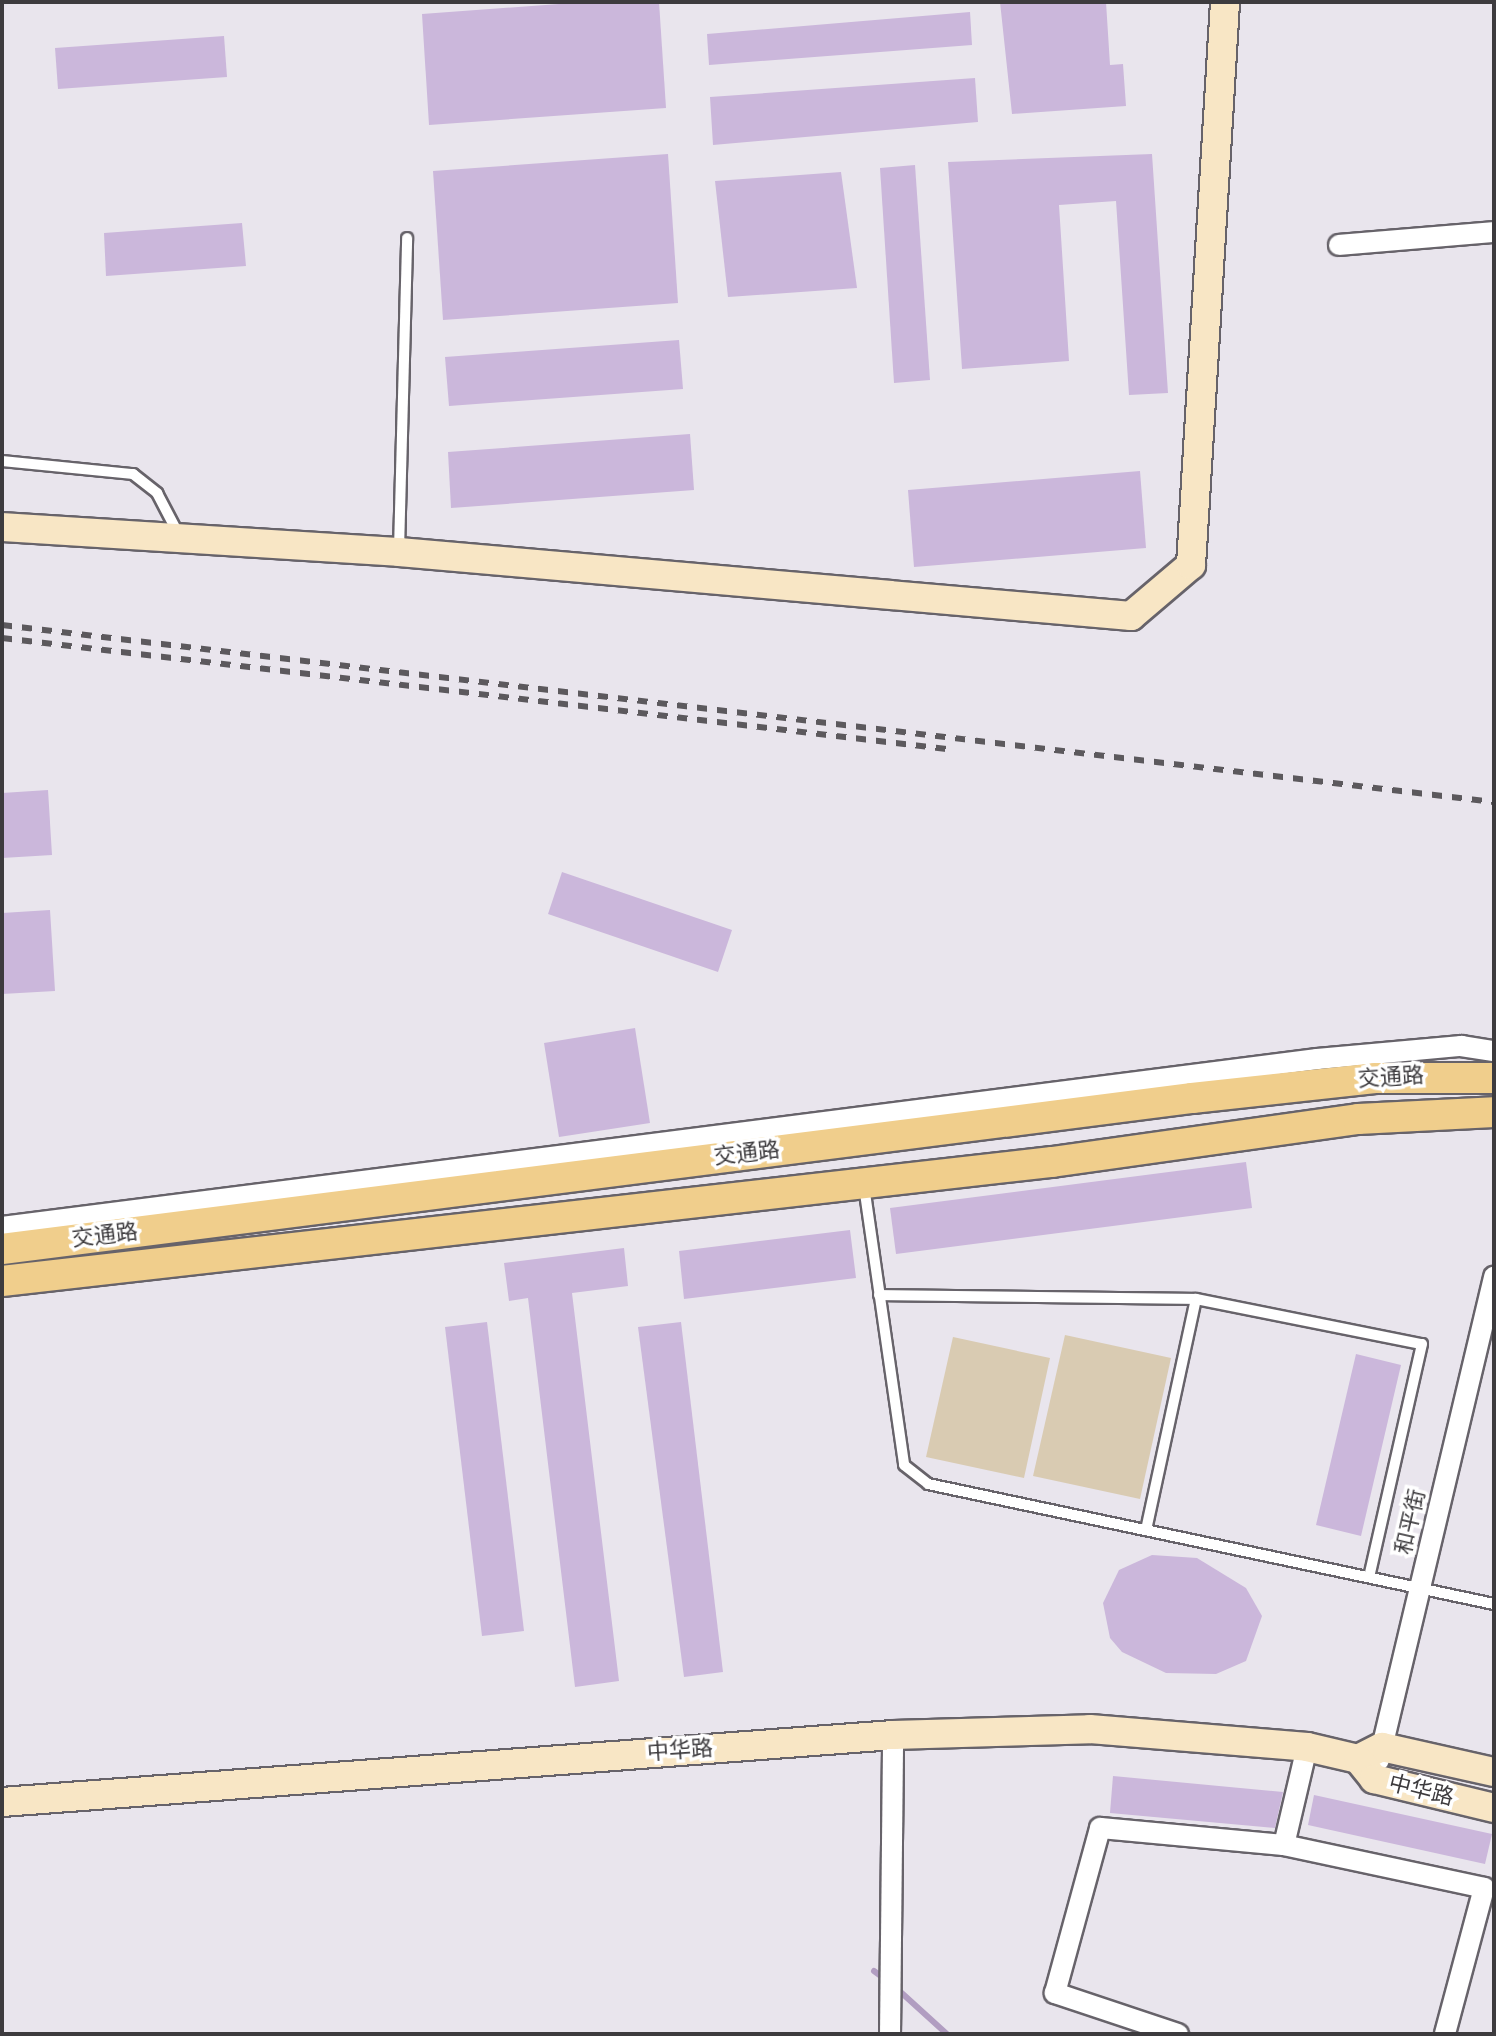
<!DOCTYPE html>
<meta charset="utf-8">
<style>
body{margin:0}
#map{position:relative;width:1496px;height:2036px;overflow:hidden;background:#e9e5ed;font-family:"Nunito Sans","Noto Sans SC",sans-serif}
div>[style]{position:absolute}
.green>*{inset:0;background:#d9cbb2}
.stream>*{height:6px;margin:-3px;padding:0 3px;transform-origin:3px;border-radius:3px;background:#b19dc1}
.building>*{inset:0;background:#cbb7db}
.roads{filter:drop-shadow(2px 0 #67636a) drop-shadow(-2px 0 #67636a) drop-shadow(0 2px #67636a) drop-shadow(0 -2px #67636a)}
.lane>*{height:10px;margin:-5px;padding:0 5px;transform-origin:5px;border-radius:5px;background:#fff}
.street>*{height:20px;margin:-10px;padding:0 10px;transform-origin:10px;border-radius:10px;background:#fff}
.secondary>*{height:28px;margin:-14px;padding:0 14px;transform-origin:14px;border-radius:14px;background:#f8e6c5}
.primary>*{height:30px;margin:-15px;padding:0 15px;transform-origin:15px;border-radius:15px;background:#f0ce8c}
.rail>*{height:6px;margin-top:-3px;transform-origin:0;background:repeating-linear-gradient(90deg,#5c595d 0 10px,transparent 0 20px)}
span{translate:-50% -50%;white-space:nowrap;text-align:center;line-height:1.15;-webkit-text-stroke:7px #fff;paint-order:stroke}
.street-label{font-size:22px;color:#3d3b3e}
.frame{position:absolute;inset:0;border:4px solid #3d3b3e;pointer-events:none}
</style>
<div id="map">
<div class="green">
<i style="clip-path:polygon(1065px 1335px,1171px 1358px,1140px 1499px,1033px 1476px)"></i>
<i style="clip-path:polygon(953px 1337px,1050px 1358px,1024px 1478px,926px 1457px)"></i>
</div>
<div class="stream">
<i style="left:874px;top:1971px;width:14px;rotate:36deg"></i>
<i style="left:894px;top:1986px;width:72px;rotate:42.2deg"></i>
</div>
<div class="building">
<i style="clip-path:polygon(586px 2px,659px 2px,666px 108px,429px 125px,422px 14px)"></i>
<i style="clip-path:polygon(1000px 2px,1106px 2px,1110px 65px,1123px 64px,1126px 106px,1012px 114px)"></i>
<i style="clip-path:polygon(970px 12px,972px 45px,709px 65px,707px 34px)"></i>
<i style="clip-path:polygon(224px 36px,227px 77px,58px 89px,55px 48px)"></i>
<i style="clip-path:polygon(975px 78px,978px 122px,713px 145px,710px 97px)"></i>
<i style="clip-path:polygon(668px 154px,678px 303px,443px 320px,433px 171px)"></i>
<i style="clip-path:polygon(1152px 154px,1168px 393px,1129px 395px,1116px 201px,1059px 205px,1069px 361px,962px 369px,948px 162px)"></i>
<i style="clip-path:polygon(915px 165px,930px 380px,894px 383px,880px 168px)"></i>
<i style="clip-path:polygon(841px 172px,857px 288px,728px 297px,715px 181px)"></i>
<i style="clip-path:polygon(242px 223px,246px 266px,106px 276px,104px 233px)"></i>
<i style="clip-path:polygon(679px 340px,683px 389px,449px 406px,445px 357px)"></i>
<i style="clip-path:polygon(690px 434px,694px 490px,451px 508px,448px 452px)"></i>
<i style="clip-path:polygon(1140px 471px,1146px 548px,914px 567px,908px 490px)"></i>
<i style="clip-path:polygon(48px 790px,52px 855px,2px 858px,2px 793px)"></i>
<i style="clip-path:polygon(562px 872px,732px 930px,718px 972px,548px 914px)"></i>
<i style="clip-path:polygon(50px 910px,55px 991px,2px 994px,2px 913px)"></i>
<i style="clip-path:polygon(635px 1028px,650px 1123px,559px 1137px,544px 1043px)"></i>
<i style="clip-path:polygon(1246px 1162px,1252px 1208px,896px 1254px,890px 1208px)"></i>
<i style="clip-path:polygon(850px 1230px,856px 1278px,684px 1299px,679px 1251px)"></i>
<i style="clip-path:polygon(624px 1248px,628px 1286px,572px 1293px,619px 1681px,575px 1687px,528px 1298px,509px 1301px,504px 1263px)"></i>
<i style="clip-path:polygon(487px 1322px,524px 1631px,482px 1636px,445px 1327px)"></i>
<i style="clip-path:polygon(681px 1322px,723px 1672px,684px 1677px,638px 1327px)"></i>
<i style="clip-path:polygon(1356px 1354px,1401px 1365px,1361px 1536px,1316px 1525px)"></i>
<i style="clip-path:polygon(1152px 1555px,1197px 1558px,1246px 1588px,1262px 1616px,1246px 1661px,1216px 1674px,1166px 1673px,1122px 1652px,1110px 1638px,1103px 1603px,1119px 1570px)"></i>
<i style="clip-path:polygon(1113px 1776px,1283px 1792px,1275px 1828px,1110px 1813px)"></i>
<i style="clip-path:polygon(1314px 1795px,1492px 1834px,1485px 1864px,1308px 1825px)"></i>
</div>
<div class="roads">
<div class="lane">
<i style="left:2px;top:461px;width:132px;rotate:5.7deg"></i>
<i style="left:133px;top:474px;width:31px;rotate:38deg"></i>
<i style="left:157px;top:493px;width:47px;rotate:62.4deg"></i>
<i style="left:399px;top:550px;width:312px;rotate:-88.5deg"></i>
<i style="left:864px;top:1186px;width:282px;rotate:81.8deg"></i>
<i style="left:904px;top:1465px;width:31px;rotate:38deg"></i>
<i style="left:928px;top:1484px;width:579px;rotate:11.97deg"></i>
<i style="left:879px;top:1295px;width:317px;rotate:0.7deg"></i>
<i style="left:1196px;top:1299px;width:230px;rotate:11.3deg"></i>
<i style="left:1422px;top:1344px;width:239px;rotate:102.8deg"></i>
<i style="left:1146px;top:1530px;width:236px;rotate:-77.8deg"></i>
</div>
<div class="street">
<i style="left:1339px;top:245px;width:156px;rotate:-4.8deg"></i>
<i style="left:2px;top:1227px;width:1326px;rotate:-7.28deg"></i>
<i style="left:1317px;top:1059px;width:145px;rotate:-5.2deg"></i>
<i style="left:1461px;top:1046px;width:33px;rotate:9deg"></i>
<i style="left:1379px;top:1760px;width:497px;rotate:-76.6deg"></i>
<i style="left:1284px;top:1845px;width:101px;rotate:-76.8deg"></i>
<i style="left:890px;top:2034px;width:299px;rotate:-89.4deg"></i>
<i style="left:1178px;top:2034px;width:130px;rotate:-161.6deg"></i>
<i style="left:1055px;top:1993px;width:171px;rotate:-74.7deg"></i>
<i style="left:1100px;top:1828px;width:185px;rotate:5.3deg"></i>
<i style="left:1284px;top:1845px;width:205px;rotate:12.1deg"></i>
<i style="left:1484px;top:1888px;width:151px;rotate:105deg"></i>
</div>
<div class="secondary">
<i style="left:2px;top:527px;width:398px;rotate:3.6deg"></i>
<i style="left:399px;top:552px;width:735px;rotate:5deg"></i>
<i style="left:1131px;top:616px;width:79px;rotate:-40.4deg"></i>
<i style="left:1191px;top:565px;width:564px;rotate:-86.54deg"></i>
<i style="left:1358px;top:1759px;width:27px;rotate:-27deg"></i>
<i style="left:1382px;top:1747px;width:115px;rotate:12.6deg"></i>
<i style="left:2px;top:1802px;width:894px;rotate:-4.3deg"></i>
<i style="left:893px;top:1735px;width:197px;rotate:-1.7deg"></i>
<i style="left:1090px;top:1729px;width:218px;rotate:4.7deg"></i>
<i style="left:1307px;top:1747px;width:52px;rotate:13.2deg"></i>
<i style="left:1358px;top:1759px;width:26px;rotate:51deg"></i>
<i style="left:1374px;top:1779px;width:123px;rotate:13.6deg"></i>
</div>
<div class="primary">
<i style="left:2px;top:1249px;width:1200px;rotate:-7.23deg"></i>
<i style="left:1192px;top:1098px;width:184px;rotate:-6.2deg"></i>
<i style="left:1375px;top:1078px;width:119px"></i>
<i style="left:2px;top:1281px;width:1057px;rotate:-6.47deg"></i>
<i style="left:1052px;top:1162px;width:309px;rotate:-8deg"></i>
<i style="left:1358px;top:1119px;width:136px;rotate:-2.9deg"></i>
</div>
</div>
<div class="rail">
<i style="left:2px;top:625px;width:1502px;rotate:6.77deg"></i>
<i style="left:2px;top:638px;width:951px;rotate:6.7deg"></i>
</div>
<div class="street-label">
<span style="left:1391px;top:1078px;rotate:-4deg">交通路</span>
<span style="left:747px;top:1154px;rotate:-7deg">交通路</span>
<span style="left:105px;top:1236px;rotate:-7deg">交通路</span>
<span style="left:1411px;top:1522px;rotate:-77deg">和平街</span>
<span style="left:680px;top:1751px;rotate:-4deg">中华路</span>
<span style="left:1421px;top:1791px;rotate:14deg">中华路</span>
</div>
<div class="frame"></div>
</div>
